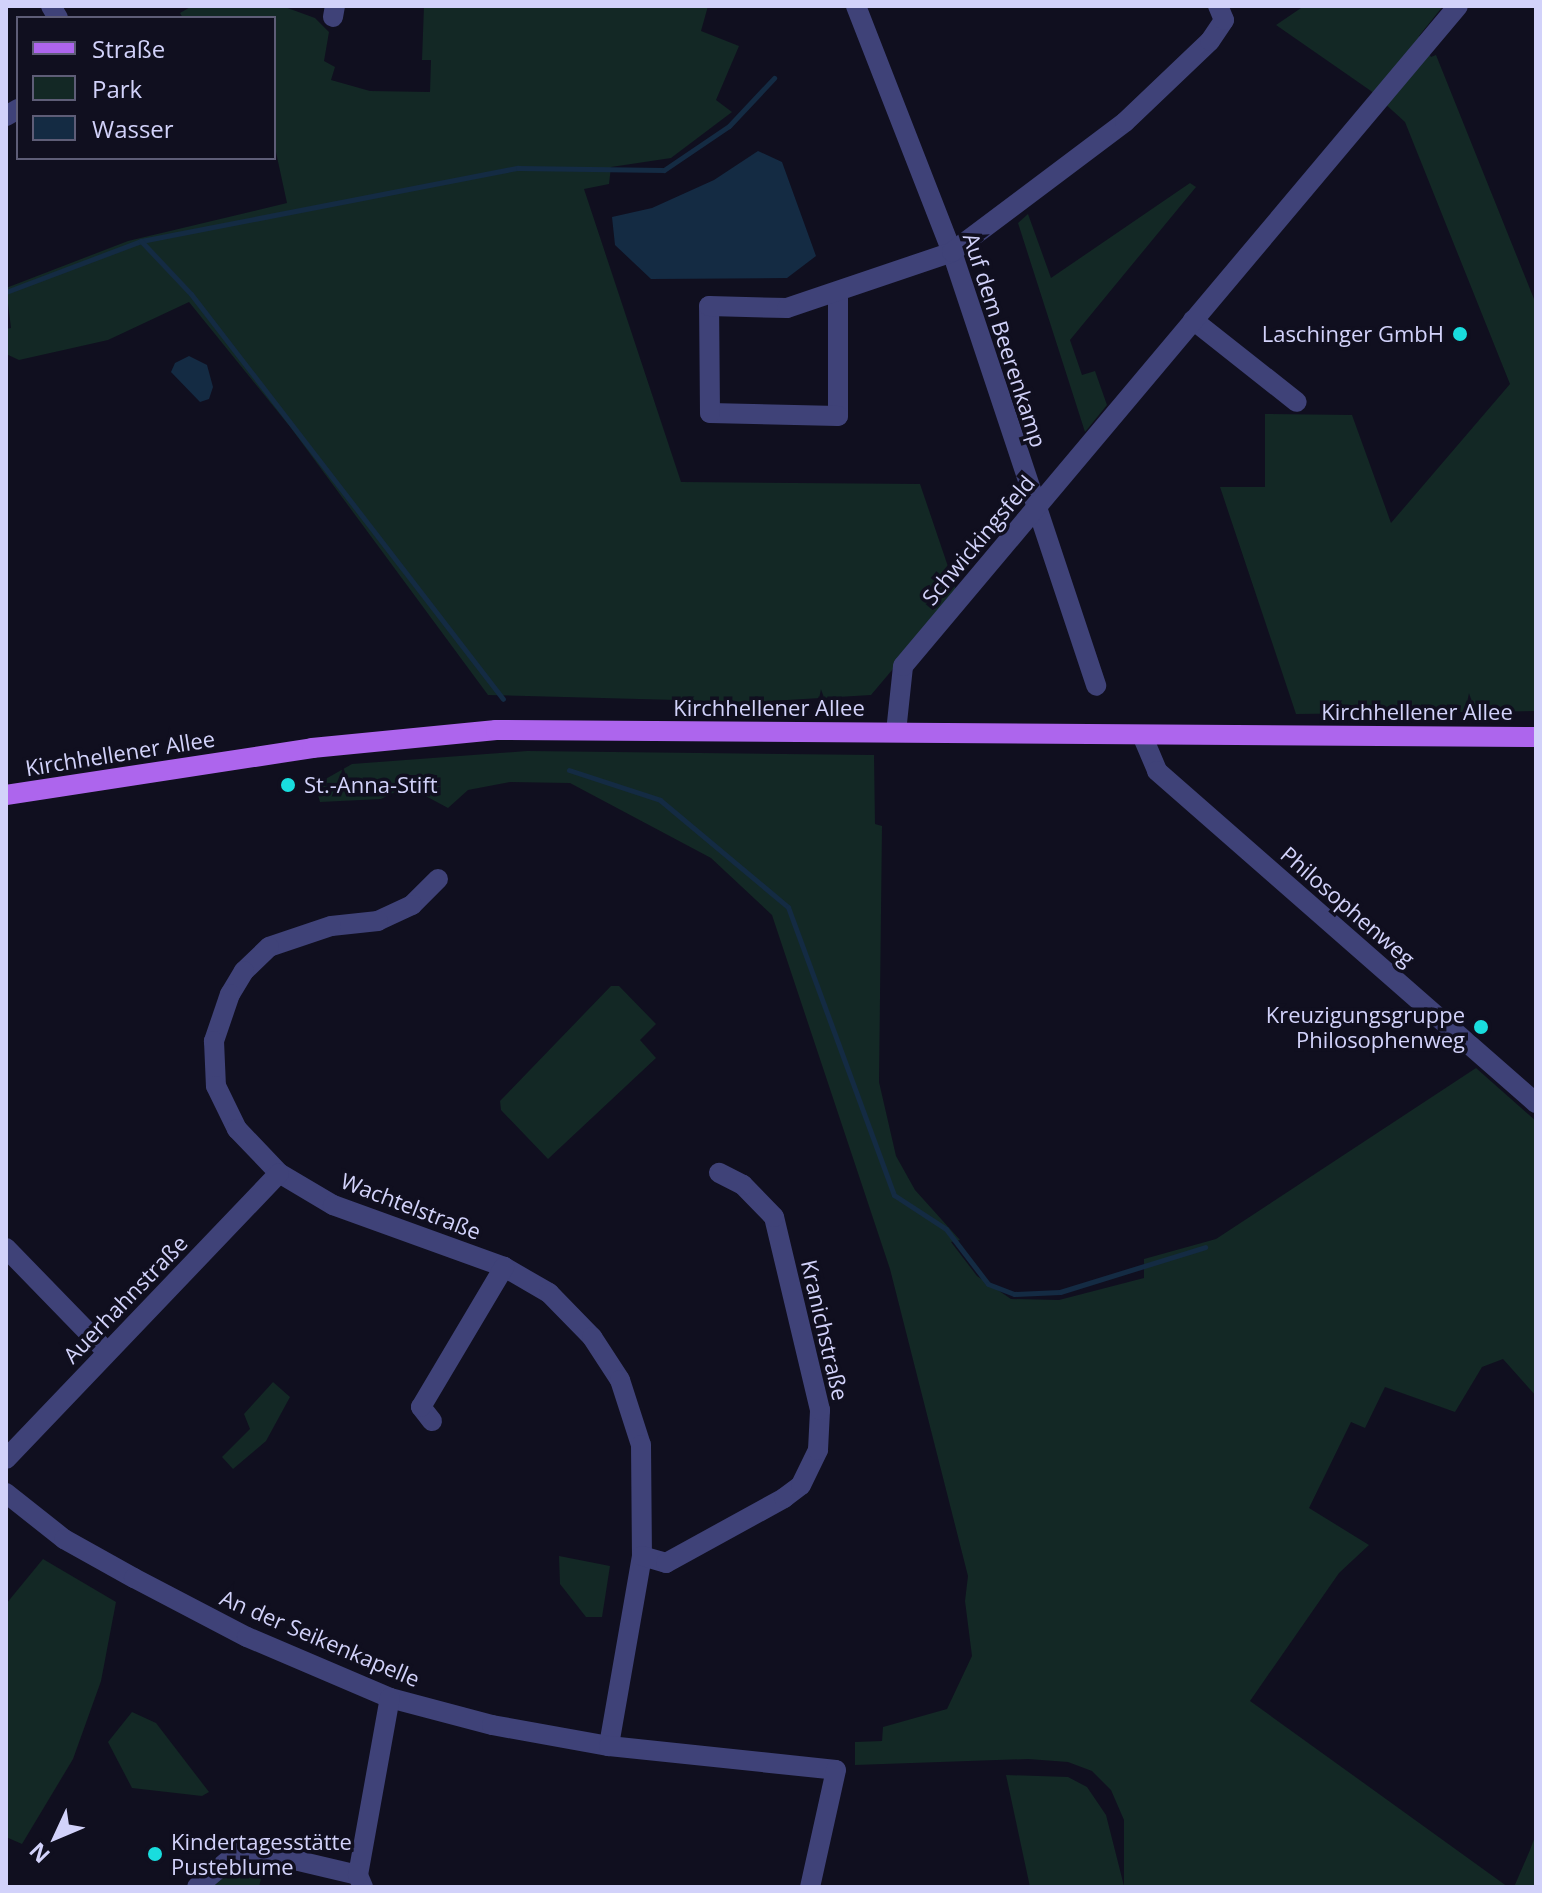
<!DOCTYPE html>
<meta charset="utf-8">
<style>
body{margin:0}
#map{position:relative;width:1542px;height:1893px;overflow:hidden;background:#100f1f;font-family:"Open Sans",sans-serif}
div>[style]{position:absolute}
.green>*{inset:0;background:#132825}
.water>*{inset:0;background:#142b43}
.stream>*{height:5px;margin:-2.5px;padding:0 2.5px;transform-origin:2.5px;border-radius:2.5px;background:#142b43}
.minor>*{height:20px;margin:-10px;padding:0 10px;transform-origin:10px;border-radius:10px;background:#3f4278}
.major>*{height:20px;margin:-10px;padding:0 10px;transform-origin:10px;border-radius:10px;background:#ad65ed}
.dots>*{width:22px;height:22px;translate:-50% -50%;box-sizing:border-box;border:4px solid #100f1f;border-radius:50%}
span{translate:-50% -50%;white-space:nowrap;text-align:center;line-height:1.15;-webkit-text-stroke:7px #100f1f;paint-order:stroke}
.poi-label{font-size:22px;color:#d2d2fa}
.right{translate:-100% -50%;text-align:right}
.left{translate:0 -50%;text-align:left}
.street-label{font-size:22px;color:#d2d2fa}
.frame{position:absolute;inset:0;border:8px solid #d2d2fa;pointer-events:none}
.legend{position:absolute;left:16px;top:16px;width:260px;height:144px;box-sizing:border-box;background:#100f1f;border:2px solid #5e5d77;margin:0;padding:10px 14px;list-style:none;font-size:24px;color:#d2d2fa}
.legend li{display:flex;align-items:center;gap:16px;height:40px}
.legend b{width:40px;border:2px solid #5e5d77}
.north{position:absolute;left:16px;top:1797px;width:80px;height:80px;-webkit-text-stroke:6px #100f1f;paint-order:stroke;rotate:226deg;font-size:22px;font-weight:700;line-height:32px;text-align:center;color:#d2d2fa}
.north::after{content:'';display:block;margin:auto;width:28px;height:36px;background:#d2d2fa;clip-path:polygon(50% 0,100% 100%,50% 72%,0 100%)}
</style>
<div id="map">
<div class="green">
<i style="clip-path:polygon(192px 6px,282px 6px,315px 18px,329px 32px,324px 61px,335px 67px,331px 80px,370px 91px,430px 92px,431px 60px,422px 60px,424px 6px,708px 6px,701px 31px,739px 46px,716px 100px,732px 112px,671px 158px,611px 167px,609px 184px,584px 189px,681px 482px,920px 484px,957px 593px,871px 695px,752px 702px,488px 695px,291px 428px,189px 302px,108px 340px,19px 360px,6px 354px,6px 329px,11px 328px,6px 288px,128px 241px,287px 203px,274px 143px,274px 18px,183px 18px,180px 13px)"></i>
<i style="clip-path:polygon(1304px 6px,1443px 6px,1419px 36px,1431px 57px,1436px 55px,1536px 304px,1536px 711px,1296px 714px,1220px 487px,1265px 487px,1265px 414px,1352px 415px,1391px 523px,1510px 384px,1405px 122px,1371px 91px,1276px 25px)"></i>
<i style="clip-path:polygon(1190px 183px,1196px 187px,1070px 340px,1082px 375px,1095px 371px,1107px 405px,1085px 432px,1018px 223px,1028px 214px,1051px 278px)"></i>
<i style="clip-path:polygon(527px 751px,874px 755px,875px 824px,882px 826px,879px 1082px,896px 1156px,915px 1190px,960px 1240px,951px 1242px,977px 1276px,1011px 1299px,1059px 1300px,1144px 1278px,1144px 1259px,1216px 1239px,1476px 1068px,1536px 1121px,1536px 1396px,1503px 1359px,1482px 1367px,1455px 1412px,1385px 1387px,1365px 1428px,1351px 1422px,1309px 1508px,1369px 1545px,1339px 1573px,1250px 1701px,1508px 1887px,1030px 1887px,1006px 1775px,1068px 1777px,1087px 1787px,1106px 1815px,1124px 1886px,1124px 1820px,1111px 1790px,1092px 1771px,1068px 1762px,1028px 1759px,855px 1765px,855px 1742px,882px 1741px,883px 1727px,947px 1709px,972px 1656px,965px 1601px,968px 1576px,890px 1269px,772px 915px,711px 858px,570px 783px,510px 782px,468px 790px,448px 808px,407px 786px,381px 799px,320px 802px,315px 785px,352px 764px)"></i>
<i style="clip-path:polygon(611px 986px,619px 986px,656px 1024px,640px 1040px,656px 1058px,548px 1159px,501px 1110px,500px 1101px)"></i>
<i style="clip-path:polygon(273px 1382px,290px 1397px,266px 1441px,233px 1469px,222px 1457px,250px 1429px,244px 1414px)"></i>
<i style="clip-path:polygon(559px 1556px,610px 1566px,602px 1617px,586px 1617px,560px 1584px)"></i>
<i style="clip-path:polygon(43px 1559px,116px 1602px,101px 1681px,73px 1759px,22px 1844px,6px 1837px,6px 1604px)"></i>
<i style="clip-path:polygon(132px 1712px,156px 1723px,209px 1792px,202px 1796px,132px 1788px,108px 1742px)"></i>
<i style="clip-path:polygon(1536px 1834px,1536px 1887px,1514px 1887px,1530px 1850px)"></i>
<i style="clip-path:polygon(249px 1854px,266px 1858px,259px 1887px,204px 1887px)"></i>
</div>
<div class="water">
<i style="clip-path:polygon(758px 151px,782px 162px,816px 256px,787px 278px,651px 279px,615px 245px,612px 217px,652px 208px,714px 180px)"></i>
<i style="clip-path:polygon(189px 356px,207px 365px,213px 387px,209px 399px,200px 402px,171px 372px,175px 363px)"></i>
</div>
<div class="stream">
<i style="left:141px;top:241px;width:384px;rotate:-11deg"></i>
<i style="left:518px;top:168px;width:146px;rotate:0.8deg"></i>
<i style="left:664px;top:170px;width:78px;rotate:-34.1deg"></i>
<i style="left:729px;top:126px;width:66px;rotate:-46.8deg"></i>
<i style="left:6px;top:292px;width:144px;rotate:-20.7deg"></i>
<i style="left:141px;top:241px;width:73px;rotate:46.7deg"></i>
<i style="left:191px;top:294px;width:511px;rotate:52.39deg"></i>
<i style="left:569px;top:770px;width:96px;rotate:18.2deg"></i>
<i style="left:660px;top:800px;width:167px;rotate:39.9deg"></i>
<i style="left:788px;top:907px;width:307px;rotate:69.8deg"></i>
<i style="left:894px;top:1195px;width:62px;rotate:33.2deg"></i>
<i style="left:946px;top:1229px;width:69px;rotate:52.6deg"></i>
<i style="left:988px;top:1284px;width:28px;rotate:21deg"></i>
<i style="left:1014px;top:1294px;width:46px;rotate:-2.5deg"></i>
<i style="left:1060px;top:1292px;width:152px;rotate:-17.2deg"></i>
</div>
<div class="minor">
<i style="left:51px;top:6px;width:14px;rotate:60deg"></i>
<i style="left:856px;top:6px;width:264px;rotate:68.7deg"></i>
<i style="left:952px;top:252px;width:457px;rotate:71.6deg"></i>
<i style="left:333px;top:17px;width:11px;rotate:-80deg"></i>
<i style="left:6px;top:116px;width:14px;rotate:-30deg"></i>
<i style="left:838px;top:293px;width:123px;rotate:90deg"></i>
<i style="left:838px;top:416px;width:128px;rotate:-178.7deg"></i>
<i style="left:710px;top:413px;width:107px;rotate:-90.5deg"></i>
<i style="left:709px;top:306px;width:78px;rotate:1.5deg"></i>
<i style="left:787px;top:308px;width:174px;rotate:-18.7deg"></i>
<i style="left:952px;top:252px;width:216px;rotate:-36.9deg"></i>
<i style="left:1125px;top:122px;width:117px;rotate:-43.6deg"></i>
<i style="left:1210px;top:41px;width:25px;rotate:-56deg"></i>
<i style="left:1224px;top:20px;width:15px;rotate:-113deg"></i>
<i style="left:1193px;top:320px;width:132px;rotate:38.3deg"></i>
<i style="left:896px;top:732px;width:66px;rotate:-83.9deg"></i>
<i style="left:903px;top:666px;width:862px;rotate:-49.94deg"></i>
<i style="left:1142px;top:735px;width:39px;rotate:67deg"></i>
<i style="left:1157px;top:771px;width:504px;rotate:41.22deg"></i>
<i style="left:438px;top:879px;width:37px;rotate:135deg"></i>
<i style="left:412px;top:905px;width:38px;rotate:155deg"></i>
<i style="left:378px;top:921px;width:47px;rotate:173.9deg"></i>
<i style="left:331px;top:926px;width:65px;rotate:161.3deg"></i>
<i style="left:269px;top:947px;width:35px;rotate:136deg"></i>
<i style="left:244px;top:971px;width:27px;rotate:121deg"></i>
<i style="left:230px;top:994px;width:50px;rotate:108.8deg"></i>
<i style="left:214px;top:1041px;width:45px;rotate:87.5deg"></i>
<i style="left:216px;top:1086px;width:48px;rotate:64deg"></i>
<i style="left:237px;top:1129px;width:61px;rotate:46.3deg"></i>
<i style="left:279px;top:1173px;width:63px;rotate:30.7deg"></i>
<i style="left:333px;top:1205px;width:182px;rotate:19.9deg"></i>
<i style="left:504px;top:1267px;width:52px;rotate:30deg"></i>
<i style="left:549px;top:1293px;width:62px;rotate:45.7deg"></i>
<i style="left:592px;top:1337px;width:51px;rotate:56.9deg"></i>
<i style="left:620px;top:1380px;width:68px;rotate:72.1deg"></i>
<i style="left:641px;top:1445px;width:111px;rotate:89.5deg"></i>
<i style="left:642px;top:1556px;width:193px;rotate:99.9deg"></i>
<i style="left:6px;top:1248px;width:145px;rotate:45.8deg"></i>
<i style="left:432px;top:1421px;width:18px;rotate:-128deg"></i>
<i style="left:421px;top:1407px;width:163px;rotate:-59.3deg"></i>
<i style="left:6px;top:1459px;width:395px;rotate:-46.3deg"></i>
<i style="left:6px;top:1493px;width:74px;rotate:38.4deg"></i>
<i style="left:64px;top:1539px;width:80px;rotate:29.1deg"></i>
<i style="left:134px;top:1578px;width:127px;rotate:27.6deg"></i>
<i style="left:247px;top:1637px;width:155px;rotate:23.1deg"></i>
<i style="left:390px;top:1698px;width:106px;rotate:14.8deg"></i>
<i style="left:492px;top:1725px;width:119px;rotate:10.2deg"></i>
<i style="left:609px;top:1746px;width:228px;rotate:6deg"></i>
<i style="left:836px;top:1770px;width:120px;rotate:102.5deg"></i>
<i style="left:642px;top:1556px;width:25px;rotate:16deg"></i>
<i style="left:666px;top:1563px;width:135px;rotate:-28.8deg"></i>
<i style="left:784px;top:1498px;width:21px;rotate:-37deg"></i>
<i style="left:801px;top:1485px;width:39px;rotate:-64deg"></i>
<i style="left:818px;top:1450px;width:40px;rotate:-87.1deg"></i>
<i style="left:820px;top:1410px;width:198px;rotate:-103.4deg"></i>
<i style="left:774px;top:1217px;width:45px;rotate:-134.1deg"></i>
<i style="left:743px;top:1185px;width:27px;rotate:-153deg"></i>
<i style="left:197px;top:1887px;width:60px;rotate:-40.3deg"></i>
<i style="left:243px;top:1848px;width:118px;rotate:13.2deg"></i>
<i style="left:363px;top:1887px;width:13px;rotate:-113deg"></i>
<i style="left:358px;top:1875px;width:180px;rotate:-79.8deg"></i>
</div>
<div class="major">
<i style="left:6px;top:795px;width:310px;rotate:-8.7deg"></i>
<i style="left:312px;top:748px;width:185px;rotate:-5.6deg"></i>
<i style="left:496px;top:730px;width:1040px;rotate:0.39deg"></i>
</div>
<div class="dots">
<i style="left:1460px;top:334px;background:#19ddde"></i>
<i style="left:288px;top:785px;background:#19ddde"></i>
<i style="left:1481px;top:1027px;background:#19ddde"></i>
<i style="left:155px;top:1854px;background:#19ddde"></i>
</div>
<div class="poi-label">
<span class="right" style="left:1444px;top:334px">Laschinger GmbH</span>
<span class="left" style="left:304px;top:785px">St.-Anna-Stift</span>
<span class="right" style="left:1465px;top:1027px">Kreuzigungsgruppe<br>Philosophenweg</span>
<span class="left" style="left:171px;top:1854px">Kindertagesstätte<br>Pusteblume</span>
</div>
<div class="street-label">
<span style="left:1005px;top:340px;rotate:72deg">Auf dem Beerenkamp</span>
<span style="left:978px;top:540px;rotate:-50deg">Schwickingsfeld</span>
<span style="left:769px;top:708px">Kirchhellener Allee</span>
<span style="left:1417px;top:712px">Kirchhellener Allee</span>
<span style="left:120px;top:753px;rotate:-9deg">Kirchhellener Allee</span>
<span style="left:1348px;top:906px;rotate:41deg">Philosophenweg</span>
<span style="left:411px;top:1206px;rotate:21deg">Wachtelstraße</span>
<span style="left:125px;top:1299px;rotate:-46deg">Auerhahnstraße</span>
<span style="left:825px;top:1330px;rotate:77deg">Kranichstraße</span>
<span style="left:320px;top:1638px;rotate:23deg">An der Seikenkapelle</span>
</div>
<div class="frame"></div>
<ul class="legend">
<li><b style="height:10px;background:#ad65ed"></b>Straße</li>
<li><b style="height:22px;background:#132825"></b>Park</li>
<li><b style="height:22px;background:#142b43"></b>Wasser</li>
</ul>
<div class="north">N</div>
</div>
